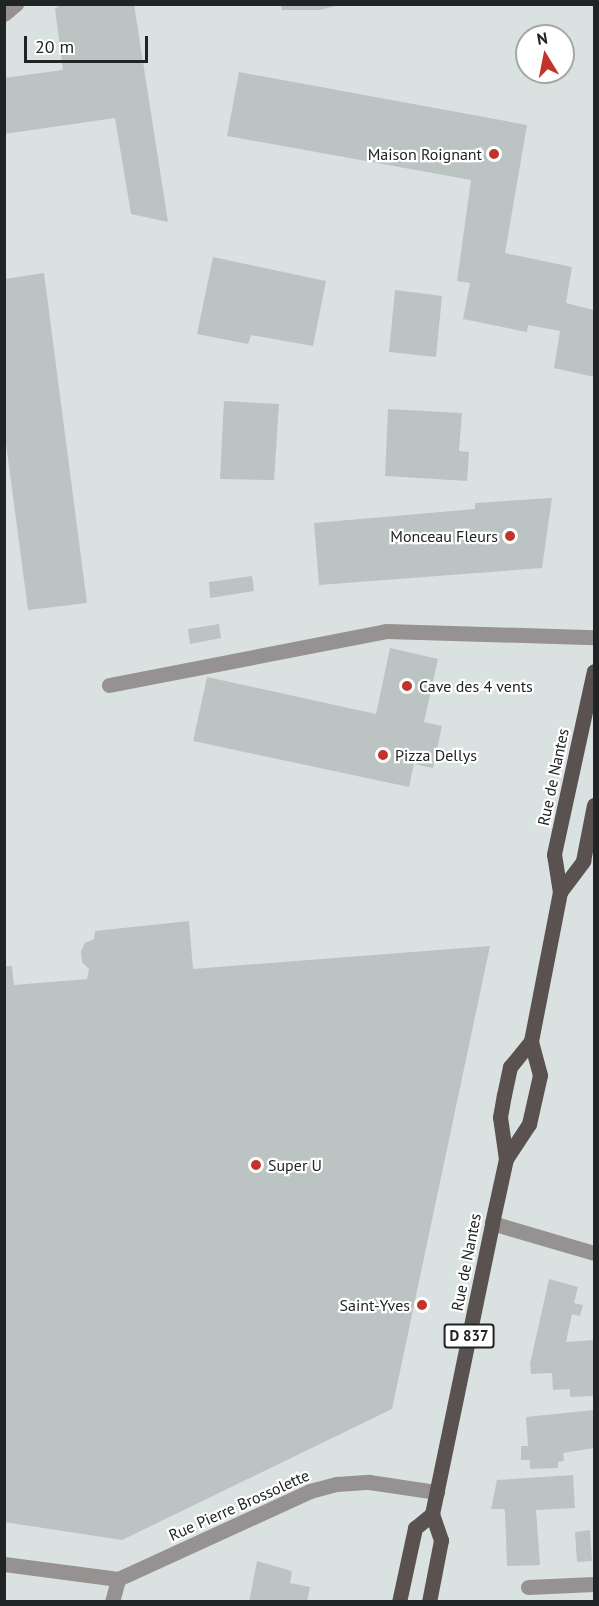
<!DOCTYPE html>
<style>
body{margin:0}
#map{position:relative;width:599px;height:1606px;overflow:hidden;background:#d9e2e1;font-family:"PT Sans",sans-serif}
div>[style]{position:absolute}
.building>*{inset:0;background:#bbc4c3}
.lane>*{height:15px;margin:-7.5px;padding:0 7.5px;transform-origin:7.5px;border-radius:7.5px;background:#969291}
.street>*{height:15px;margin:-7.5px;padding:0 7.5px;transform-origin:7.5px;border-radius:7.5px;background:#969291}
.primary>*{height:15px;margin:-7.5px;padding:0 7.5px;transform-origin:7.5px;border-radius:7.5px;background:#595251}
.dots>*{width:16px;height:16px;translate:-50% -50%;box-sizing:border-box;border:3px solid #fff;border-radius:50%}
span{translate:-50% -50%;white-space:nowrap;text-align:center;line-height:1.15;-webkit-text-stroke:4.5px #fff;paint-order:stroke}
.shield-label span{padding:2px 4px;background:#fff;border:2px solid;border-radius:4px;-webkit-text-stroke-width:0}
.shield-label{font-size:15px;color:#212424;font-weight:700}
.poi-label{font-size:16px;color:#212424}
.right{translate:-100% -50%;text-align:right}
.left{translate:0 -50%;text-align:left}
.street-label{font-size:16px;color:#212424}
.frame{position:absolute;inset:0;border:6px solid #212424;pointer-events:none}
.north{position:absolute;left:515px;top:24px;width:60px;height:60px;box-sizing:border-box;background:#fff;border:2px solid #a6a7a7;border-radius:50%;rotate:350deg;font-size:16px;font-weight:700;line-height:24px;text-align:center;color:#212424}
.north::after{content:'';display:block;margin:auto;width:21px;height:27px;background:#c2342b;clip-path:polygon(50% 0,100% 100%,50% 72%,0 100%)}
.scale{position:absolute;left:24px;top:36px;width:124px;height:27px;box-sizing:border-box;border:3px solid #212424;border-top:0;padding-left:8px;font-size:18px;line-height:21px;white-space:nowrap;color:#212424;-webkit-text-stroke:4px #fff;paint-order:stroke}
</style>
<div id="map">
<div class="building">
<i style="clip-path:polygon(61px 4px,134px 4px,168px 222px,131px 214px,115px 118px,4px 134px,4px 78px,63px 70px,55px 9px)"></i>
<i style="clip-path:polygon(281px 4px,338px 4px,338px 5px,321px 10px,282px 10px)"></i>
<i style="clip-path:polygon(239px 72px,527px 125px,505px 253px,572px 267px,566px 303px,594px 310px,594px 377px,554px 368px,560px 331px,528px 325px,527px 332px,463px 319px,470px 283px,457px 281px,471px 180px,227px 136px)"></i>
<i style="clip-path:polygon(213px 257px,326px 281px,313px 346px,251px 335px,248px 344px,197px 334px)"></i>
<i style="clip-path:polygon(44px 273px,87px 603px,28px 610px,5px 436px,5px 279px)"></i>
<i style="clip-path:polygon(395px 290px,442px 296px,436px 357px,389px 352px)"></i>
<i style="clip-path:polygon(224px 401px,279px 404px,274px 480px,220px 479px)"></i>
<i style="clip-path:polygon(388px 409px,462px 413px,459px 451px,469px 452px,467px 481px,385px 476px)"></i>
<i style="clip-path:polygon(552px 498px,542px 568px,319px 585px,314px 523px,475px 509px,475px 503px)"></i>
<i style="clip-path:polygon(252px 576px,254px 591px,210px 598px,209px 582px)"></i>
<i style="clip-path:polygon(219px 624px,221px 638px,190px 644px,188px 629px)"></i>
<i style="clip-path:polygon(390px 648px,438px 659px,424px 722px,442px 726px,433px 768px,414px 764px,409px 787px,193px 741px,207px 677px,376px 714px)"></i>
<i style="clip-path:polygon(189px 921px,193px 969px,490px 946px,392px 1409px,122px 1540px,4px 1522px,4px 966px,12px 966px,14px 985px,87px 979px,89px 969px,82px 962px,81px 951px,85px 943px,94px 939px,95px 931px)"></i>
<i style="clip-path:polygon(549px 1279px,578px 1287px,574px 1303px,583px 1305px,580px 1316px,572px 1314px,566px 1342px,594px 1340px,593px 1396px,570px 1397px,570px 1389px,553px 1390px,552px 1373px,531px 1374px,530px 1364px)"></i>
<i style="clip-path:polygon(594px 1410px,594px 1448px,563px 1453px,564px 1461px,558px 1462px,558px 1468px,530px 1469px,530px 1460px,521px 1460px,521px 1446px,528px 1446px,526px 1417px)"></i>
<i style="clip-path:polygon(573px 1475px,575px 1508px,536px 1510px,540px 1565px,507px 1566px,505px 1512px,504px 1509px,491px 1509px,497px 1480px)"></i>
<i style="clip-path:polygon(590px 1530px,592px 1561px,577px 1562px,575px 1532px)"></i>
<i style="clip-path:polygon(257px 1561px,292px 1571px,290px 1583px,310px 1587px,307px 1602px,249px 1602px)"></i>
</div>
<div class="lane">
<i style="left:109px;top:685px;width:282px;rotate:-11deg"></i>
<i style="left:386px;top:631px;width:208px;rotate:1.7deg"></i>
</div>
<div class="street">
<i style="left:4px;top:14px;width:16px;rotate:-40deg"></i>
<i style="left:492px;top:1223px;width:106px;rotate:16.4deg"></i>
<i style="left:4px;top:1564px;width:115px;rotate:7.5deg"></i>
<i style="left:528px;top:1587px;width:66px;rotate:-2.6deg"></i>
<i style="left:112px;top:1602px;width:24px;rotate:-75deg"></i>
<i style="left:118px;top:1579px;width:211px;rotate:-24.6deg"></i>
<i style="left:310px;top:1491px;width:28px;rotate:-15deg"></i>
<i style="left:337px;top:1484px;width:32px;rotate:-4deg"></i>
<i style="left:369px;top:1482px;width:69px;rotate:8.4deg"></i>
</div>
<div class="primary">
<i style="left:560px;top:892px;width:39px;rotate:-53deg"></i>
<i style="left:583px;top:861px;width:57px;rotate:-78.9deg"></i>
<i style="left:506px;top:1159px;width:42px;rotate:-98.1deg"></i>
<i style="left:500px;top:1117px;width:22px;rotate:-80deg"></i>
<i style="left:504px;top:1095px;width:29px;rotate:-78deg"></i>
<i style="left:510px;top:1067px;width:33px;rotate:-51deg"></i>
<i style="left:399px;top:1602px;width:76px;rotate:-77.8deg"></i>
<i style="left:415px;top:1528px;width:22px;rotate:-39deg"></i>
<i style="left:429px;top:1602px;width:63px;rotate:-79deg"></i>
<i style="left:441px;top:1540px;width:28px;rotate:-109deg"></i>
<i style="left:432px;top:1514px;width:297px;rotate:-78.3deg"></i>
<i style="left:492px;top:1223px;width:66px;rotate:-77.7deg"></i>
<i style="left:506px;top:1159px;width:42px;rotate:-56.7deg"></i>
<i style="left:529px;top:1124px;width:50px;rotate:-77.3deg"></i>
<i style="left:540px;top:1075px;width:35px;rotate:-105deg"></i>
<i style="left:531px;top:1041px;width:152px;rotate:-79deg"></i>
<i style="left:560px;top:892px;width:38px;rotate:-99deg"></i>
<i style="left:554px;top:854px;width:187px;rotate:-77.7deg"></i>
</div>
<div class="dots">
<i style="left:494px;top:154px;background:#c2342b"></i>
<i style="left:510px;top:536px;background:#c2342b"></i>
<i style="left:407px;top:686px;background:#c2342b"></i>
<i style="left:383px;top:755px;background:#c2342b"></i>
<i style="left:256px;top:1165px;background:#c2342b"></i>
<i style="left:422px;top:1305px;background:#c2342b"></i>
</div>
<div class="shield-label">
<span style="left:469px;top:1336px">D 837</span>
</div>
<div class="poi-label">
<span class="right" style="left:482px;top:154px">Maison Roignant</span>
<span class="right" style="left:498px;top:536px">Monceau Fleurs</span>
<span class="left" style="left:419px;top:686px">Cave des 4 vents</span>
<span class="left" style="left:395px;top:755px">Pizza Dellys</span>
<span class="left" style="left:268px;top:1165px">Super U</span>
<span class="right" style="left:410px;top:1305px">Saint-Yves</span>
</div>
<div class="street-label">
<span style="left:553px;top:777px;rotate:-78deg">Rue de Nantes</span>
<span style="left:466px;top:1262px;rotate:-79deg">Rue de Nantes</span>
<span style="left:239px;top:1505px;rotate:-24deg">Rue Pierre Brossolette</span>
</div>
<div class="frame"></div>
<div class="north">N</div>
<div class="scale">20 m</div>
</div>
